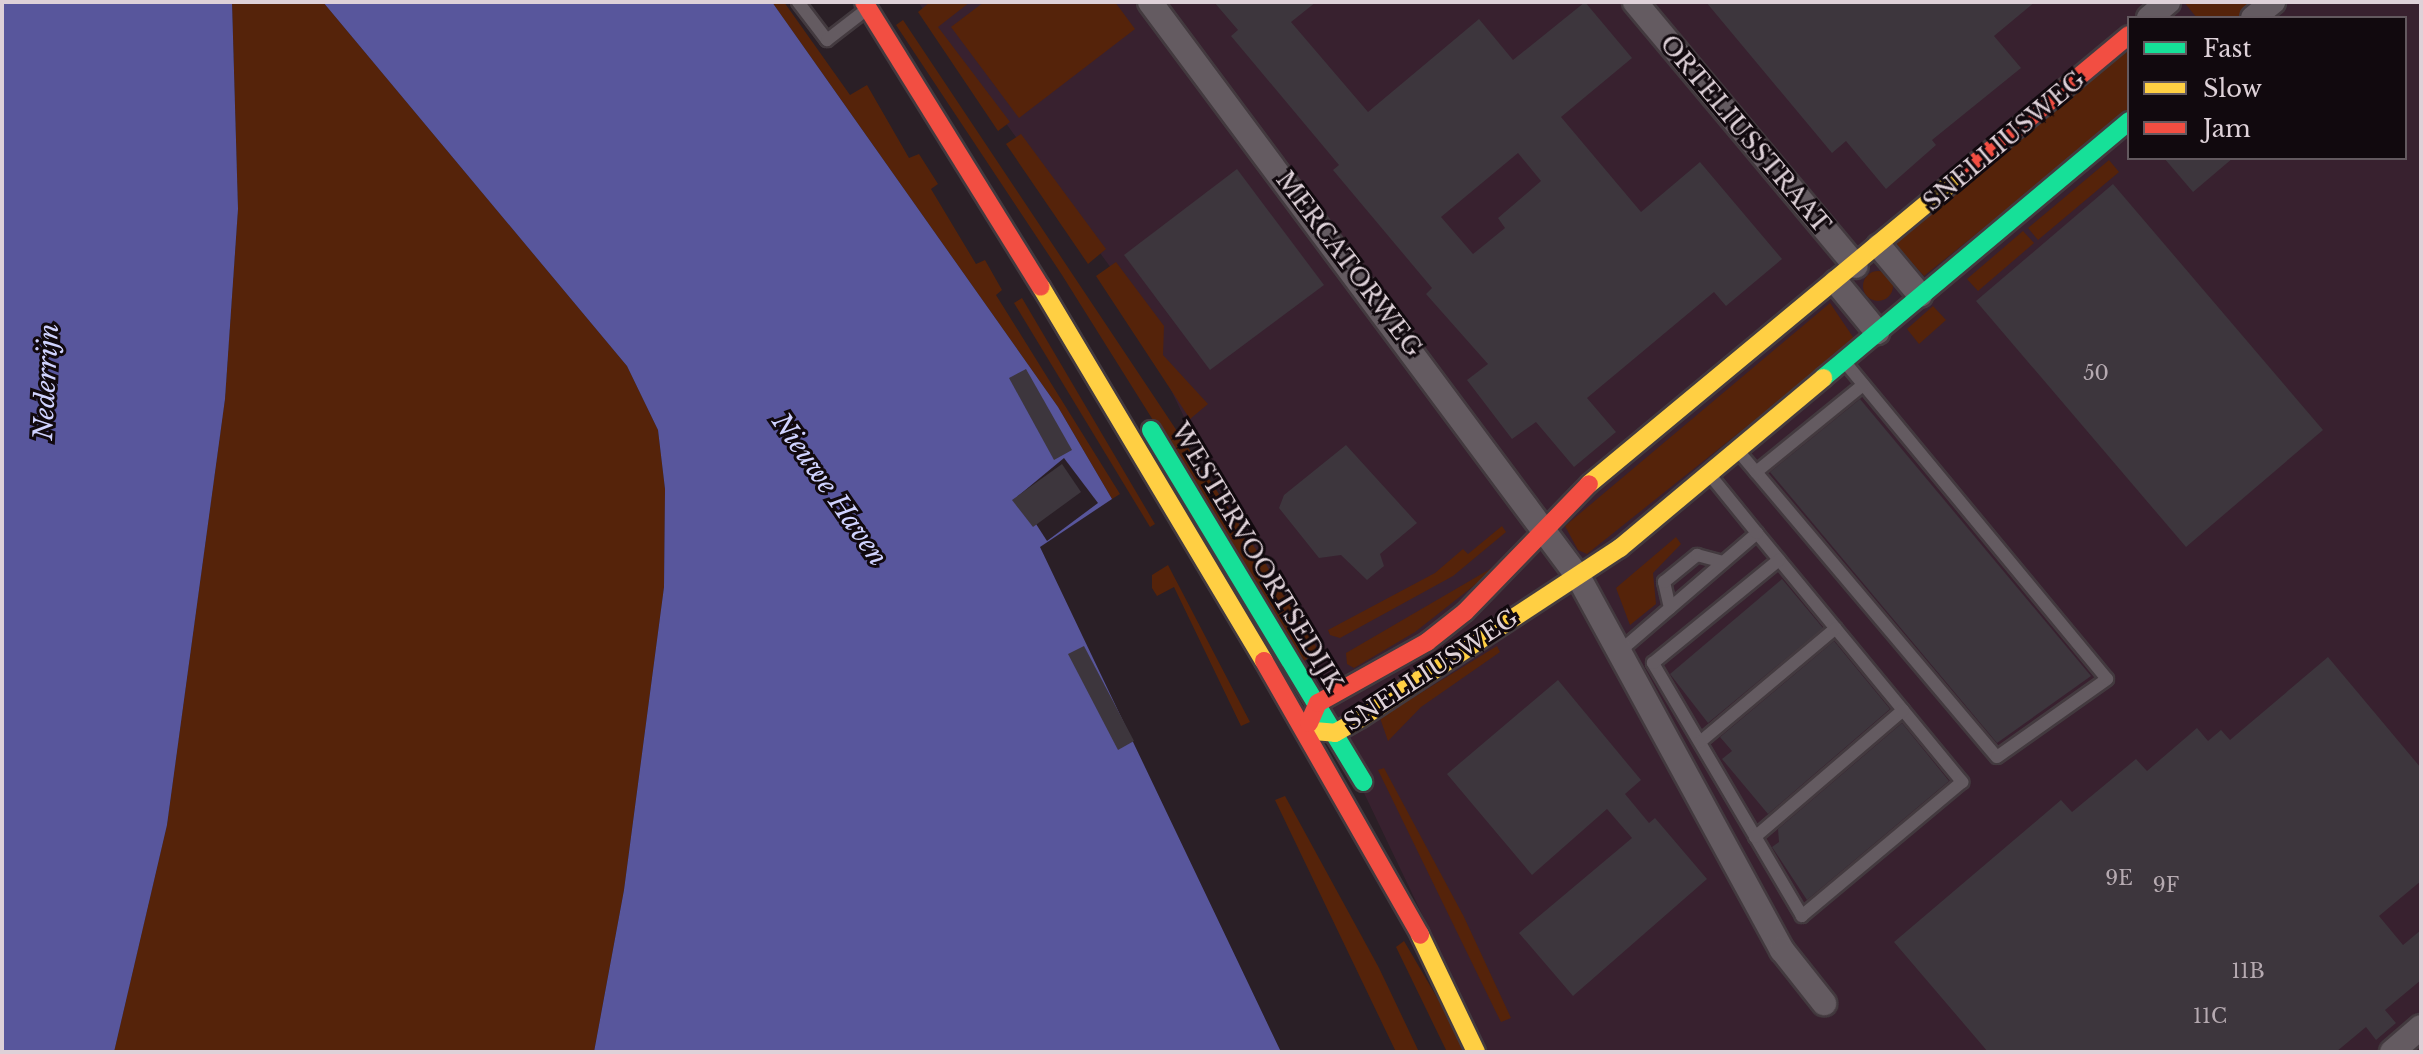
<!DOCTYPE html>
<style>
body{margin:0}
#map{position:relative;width:2423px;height:1054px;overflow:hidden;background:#2a1f26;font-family:"Libre Baskerville",serif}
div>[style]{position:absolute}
.built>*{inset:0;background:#38212f}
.green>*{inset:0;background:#55230a}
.round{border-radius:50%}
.water>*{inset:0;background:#58569c}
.pier>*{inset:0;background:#2a1f26}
.building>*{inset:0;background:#3d363d}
.roads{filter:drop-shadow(2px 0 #433a3f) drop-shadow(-2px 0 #433a3f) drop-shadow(0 2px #433a3f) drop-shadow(0 -2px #433a3f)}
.lane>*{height:12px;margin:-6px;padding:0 6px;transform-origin:6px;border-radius:6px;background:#645b61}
.street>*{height:24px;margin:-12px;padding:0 12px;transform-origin:12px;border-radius:12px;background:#645b61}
.fast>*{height:18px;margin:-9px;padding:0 9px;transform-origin:9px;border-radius:9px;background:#16e098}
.slow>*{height:18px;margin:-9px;padding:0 9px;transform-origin:9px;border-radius:9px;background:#ffcf43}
.jam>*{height:18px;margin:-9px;padding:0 9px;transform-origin:9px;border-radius:9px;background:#f24e42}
span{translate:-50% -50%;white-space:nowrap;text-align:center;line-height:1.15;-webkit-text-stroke:6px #11090e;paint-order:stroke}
.number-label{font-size:20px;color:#b6aab1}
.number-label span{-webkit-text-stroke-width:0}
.street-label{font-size:24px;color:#ded1d8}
.water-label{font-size:26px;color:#d0d3ff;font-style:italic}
.frame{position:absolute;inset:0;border:4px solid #ded1d8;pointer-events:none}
.legend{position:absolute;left:2127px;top:16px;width:280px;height:144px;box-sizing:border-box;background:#11090e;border:2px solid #63595f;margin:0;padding:10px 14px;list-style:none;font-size:24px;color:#ded1d8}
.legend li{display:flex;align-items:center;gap:16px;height:40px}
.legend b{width:40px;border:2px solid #63595f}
</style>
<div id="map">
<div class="built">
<i style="clip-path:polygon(evenodd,918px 2px,2421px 2px,2421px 1052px,1488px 1052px,1116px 275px,918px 2px,2129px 18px,2405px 18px,2405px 158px,2129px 158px,2129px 18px)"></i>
</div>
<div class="green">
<i style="clip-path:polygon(232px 2px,323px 2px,627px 366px,658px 430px,665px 489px,664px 587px,624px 890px,594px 1052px,114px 1052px,167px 825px,225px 399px,238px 209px)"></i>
<i style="clip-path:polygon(772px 2px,784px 2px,850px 95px,867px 85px,909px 158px,919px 154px,938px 184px,931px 189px,976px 264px,985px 260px,1002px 290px,996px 295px,1120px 494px,1112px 499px,1058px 407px)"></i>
<i style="clip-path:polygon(930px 2px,970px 2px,938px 27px,1010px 122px,998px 131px,918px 12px)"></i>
<i style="clip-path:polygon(984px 2px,1115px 2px,1135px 29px,1019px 118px,951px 27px)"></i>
<i style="clip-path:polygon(2184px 2px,2257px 2px,2238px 18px,2197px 18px)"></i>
<i style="clip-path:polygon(903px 20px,1265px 563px,1318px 650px,1304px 661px,1062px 275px,896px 25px)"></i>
<i style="clip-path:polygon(2129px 42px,2129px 111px,1924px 276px,1895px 244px)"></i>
<i style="clip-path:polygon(1021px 134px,1106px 249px,1088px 264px,1006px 144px)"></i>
<i style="clip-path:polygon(2109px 160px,2119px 172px,2038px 240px,2028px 228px)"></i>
<i style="clip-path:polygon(2023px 231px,2034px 243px,1978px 291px,1967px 279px)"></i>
<i style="clip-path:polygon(1116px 262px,1164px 326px,1163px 355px,1208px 404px,1190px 419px,1096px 276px)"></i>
<i class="round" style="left:1863px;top:271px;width:30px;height:30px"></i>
<i style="clip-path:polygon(1022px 298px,1155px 524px,1150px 527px,1014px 303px)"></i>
<i style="clip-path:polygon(1830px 303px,1855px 340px,1587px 554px,1578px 550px,1565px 526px)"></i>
<i style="clip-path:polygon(1933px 306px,1946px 320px,1919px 344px,1907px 329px)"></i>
<i style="clip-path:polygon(1502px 526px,1506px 532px,1453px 576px,1340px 638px,1330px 635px,1328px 630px,1435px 573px,1463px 549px,1468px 554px)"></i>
<i style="clip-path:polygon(1676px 537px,1681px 544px,1653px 573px,1656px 604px,1630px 625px,1616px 588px)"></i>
<i style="clip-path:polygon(1509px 558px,1415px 632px,1354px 668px,1347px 664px,1346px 653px)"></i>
<i style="clip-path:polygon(1168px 565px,1250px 722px,1241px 726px,1174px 587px,1157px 596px,1152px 588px,1152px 575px)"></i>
<i style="clip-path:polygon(1497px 646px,1500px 652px,1421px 707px,1388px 741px,1380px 718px)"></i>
<i style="clip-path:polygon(1384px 768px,1464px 917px,1511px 1018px,1501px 1022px,1494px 1008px,1378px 770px)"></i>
<i style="clip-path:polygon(1285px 796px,1379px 968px,1419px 1052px,1396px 1052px,1275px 800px)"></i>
<i style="clip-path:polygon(1404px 941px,1469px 1052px,1447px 1052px,1396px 947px)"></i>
</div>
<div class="water">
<i style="clip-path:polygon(2px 2px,232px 2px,238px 209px,225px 399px,167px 825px,114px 1052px,2px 1052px)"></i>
<i style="clip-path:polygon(323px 2px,772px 2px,1058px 407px,1112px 499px,1040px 547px,1281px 1052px,594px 1052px,624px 890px,664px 587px,665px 489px,658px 430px,627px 366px)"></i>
</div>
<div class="pier">
<i style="clip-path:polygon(1064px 458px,1098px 503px,1047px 541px,1018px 496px)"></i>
</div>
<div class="building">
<i style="clip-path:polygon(evenodd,1214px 2px,1316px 2px,1291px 22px,1368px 112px,1479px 19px,1513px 60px,1585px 2px,1632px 58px,1561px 117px,1641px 212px,1700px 162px,1782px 259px,1726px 306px,1714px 292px,1587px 398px,1616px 432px,1574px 467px,1536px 422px,1512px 439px,1467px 380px,1488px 364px,1426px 294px,1432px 288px,1333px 170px,1339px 165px,1231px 36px,1238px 30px,1214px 2px,1518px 153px,1541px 181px,1498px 218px,1505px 228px,1473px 254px,1441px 217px,1518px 153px)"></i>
<i style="clip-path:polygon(1706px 2px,2035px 2px,1994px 36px,2021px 68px,1932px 140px,1936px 145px,1886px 189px,1846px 141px,1832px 153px)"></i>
<i style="clip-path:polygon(2164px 158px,2233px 158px,2193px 192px)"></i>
<i style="clip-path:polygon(1237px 169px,1324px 285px,1210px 370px,1124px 255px)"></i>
<i style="clip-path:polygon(2113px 184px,2323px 430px,2186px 547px,1976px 301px)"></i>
<i style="clip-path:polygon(1026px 369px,1072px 450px,1054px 460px,1009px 378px)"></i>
<i style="clip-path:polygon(1860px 399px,2091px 676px,1997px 743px,1770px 472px)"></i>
<i style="clip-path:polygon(1346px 445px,1417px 523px,1380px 554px,1384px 566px,1367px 580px,1341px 555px,1319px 558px,1279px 508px,1284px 495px)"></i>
<i style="clip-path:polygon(1062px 464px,1081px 492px,1033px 527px,1012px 500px)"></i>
<i style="clip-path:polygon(1782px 579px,1823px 628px,1708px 723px,1670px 674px)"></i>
<i style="clip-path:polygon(1834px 641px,1890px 709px,1768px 814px,1722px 759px,1732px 751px,1720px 737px)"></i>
<i style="clip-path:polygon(1084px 646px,1134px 741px,1118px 750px,1068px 654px)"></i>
<i style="clip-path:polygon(2328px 657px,2421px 768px,2421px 881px,2379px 916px,2403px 945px,2421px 930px,2421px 980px,2385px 1010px,2396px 1023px,2376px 1040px,2366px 1027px,2336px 1052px,1988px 1052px,1894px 942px,2061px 800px,2072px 812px,2136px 759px,2147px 771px,2197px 728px,2208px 741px,2221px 730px,2230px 740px)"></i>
<i style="clip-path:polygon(1558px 680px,1641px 780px,1625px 794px,1649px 823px,1655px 818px,1707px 879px,1573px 996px,1519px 933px,1632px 838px,1607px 809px,1532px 875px,1447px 774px)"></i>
<i style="clip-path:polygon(1902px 723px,1949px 781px,1807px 900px,1772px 847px,1779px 842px,1778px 829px)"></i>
</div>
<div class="roads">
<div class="lane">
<i style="left:798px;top:2px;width:48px;rotate:52.7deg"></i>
<i style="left:827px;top:40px;width:49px;rotate:-37.6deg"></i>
<i style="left:1739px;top:452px;width:399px;rotate:49.8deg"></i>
<i style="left:1997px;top:757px;width:135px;rotate:-35.3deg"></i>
<i style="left:2107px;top:679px;width:410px;rotate:-129.6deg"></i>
<i style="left:1756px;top:472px;width:138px;rotate:-39.1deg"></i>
<i style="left:1757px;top:533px;width:323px;rotate:50.5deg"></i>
<i style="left:1962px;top:782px;width:209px;rotate:140.1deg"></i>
<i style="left:1802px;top:916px;width:294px;rotate:-120.5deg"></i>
<i style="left:1653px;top:663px;width:163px;rotate:-39.3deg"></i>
<i style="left:1670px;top:608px;width:27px;rotate:-103deg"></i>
<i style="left:1664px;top:582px;width:43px;rotate:-39.3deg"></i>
<i style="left:1697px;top:555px;width:27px;rotate:15deg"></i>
<i style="left:1620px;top:651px;width:181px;rotate:-40.7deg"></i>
<i style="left:1757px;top:533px;width:75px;rotate:-129deg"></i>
<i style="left:1700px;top:742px;width:177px;rotate:-40deg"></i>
<i style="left:1755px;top:837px;width:195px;rotate:-40.6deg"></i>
</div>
<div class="street">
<i style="left:1150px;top:2px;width:718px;rotate:53.32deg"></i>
<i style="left:1579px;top:578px;width:424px;rotate:61.4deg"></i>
<i style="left:1782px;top:950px;width:68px;rotate:51.6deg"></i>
<i style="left:1635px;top:2px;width:344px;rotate:50.1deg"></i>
<i style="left:2149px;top:18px;width:25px;rotate:-40deg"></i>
<i style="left:2253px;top:18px;width:26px;rotate:-39deg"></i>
<i style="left:1879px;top:246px;width:64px;rotate:50.1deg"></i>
<i style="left:1836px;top:282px;width:65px;rotate:50.6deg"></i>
<i style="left:2392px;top:1052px;width:38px;rotate:-41deg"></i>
</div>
<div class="fast">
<i style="left:1823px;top:378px;width:400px;rotate:-40deg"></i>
<i style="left:1151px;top:430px;width:411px;rotate:58.9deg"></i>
</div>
<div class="slow">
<i style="left:1041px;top:287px;width:435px;rotate:59.2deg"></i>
<i style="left:1589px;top:484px;width:485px;rotate:-39.7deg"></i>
<i style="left:1314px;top:731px;width:21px;rotate:5deg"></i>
<i style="left:1335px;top:733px;width:30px;rotate:-30deg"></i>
<i style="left:1361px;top:718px;width:310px;rotate:-33.3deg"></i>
<i style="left:1620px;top:548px;width:265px;rotate:-39.9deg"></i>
<i style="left:1420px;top:935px;width:130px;rotate:64.4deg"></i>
</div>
<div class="jam">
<i style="left:864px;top:2px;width:335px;rotate:58.2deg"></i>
<i style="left:1962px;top:174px;width:217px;rotate:-39.8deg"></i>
<i style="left:1264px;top:661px;width:315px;rotate:60.3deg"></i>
<i style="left:1309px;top:723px;width:22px;rotate:-66deg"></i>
<i style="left:1318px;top:703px;width:125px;rotate:-29.2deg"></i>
<i style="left:1427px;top:642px;width:48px;rotate:-38.3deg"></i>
<i style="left:1465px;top:612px;width:178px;rotate:-45.9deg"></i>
</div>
</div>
<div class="number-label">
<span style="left:2096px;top:373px">50</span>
<span style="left:2119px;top:878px">9E</span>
<span style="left:2166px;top:885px">9F</span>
<span style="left:2248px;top:971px">11B</span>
<span style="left:2210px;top:1016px">11C</span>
</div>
<div class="street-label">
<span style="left:1745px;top:134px;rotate:50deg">ORTELIUSSTRAAT</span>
<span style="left:2004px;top:141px;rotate:-40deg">SNELLIUSWEG</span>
<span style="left:1349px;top:264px;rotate:53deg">MERCATORWEG</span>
<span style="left:1257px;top:557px;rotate:59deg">WESTERVOORTSEDIJK</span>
<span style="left:1431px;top:670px;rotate:-33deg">SNELLIUSWEG</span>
</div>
<div class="water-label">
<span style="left:47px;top:382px;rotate:-87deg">Nederrijn</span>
<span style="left:829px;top:490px;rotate:55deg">Nieuwe Haven</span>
</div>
<div class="frame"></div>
<ul class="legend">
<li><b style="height:10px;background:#16e098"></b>Fast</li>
<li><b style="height:10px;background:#ffcf43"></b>Slow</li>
<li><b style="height:10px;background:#f24e42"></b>Jam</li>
</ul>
</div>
